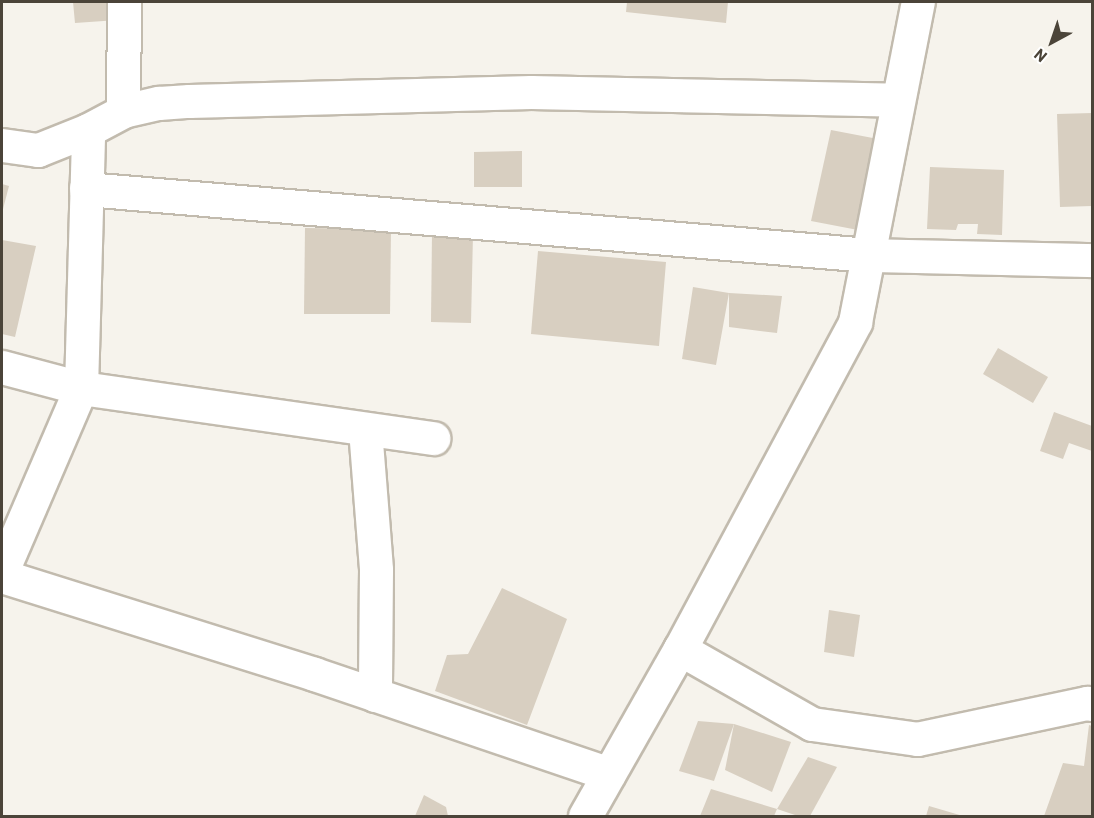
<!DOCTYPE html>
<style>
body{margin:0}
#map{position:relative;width:1094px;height:818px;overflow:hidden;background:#f6f3ec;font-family:Barlow,sans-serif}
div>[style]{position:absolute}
.building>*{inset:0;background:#d8cfc1}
.roads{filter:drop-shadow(2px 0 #c2bbae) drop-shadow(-2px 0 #c2bbae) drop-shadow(0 2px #c2bbae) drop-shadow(0 -2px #c2bbae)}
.minor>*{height:33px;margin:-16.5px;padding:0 16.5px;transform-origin:16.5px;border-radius:16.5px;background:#fff}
span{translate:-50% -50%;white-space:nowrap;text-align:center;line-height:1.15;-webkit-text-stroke:6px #fff;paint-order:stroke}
.frame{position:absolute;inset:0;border:3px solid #4b4439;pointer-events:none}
.north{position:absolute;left:1022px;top:12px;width:60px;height:60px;-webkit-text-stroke:4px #fff;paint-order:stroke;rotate:220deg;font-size:16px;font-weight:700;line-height:24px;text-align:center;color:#4b4439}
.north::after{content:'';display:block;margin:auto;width:21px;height:27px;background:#4b4439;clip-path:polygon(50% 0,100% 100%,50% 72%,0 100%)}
</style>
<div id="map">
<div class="building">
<i style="clip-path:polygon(73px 2px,116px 2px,118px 20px,75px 23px)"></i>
<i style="clip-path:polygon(627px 2px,728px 2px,726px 23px,626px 12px)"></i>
<i style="clip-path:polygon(1092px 113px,1092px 206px,1060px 207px,1057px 114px)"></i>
<i style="clip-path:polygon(831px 130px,878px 139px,858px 230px,811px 221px)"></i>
<i style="clip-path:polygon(522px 151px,522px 187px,474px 187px,474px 152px)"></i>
<i style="clip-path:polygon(930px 167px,1004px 170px,1002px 235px,977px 234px,978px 224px,958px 224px,956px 230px,927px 229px)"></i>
<i style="clip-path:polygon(2px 184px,9px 186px,2px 213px)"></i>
<i style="clip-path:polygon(305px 228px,391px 229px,390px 314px,304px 314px)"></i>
<i style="clip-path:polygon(432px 233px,473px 234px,471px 323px,431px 322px)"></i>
<i style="clip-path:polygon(2px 240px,36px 246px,15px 337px,2px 334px)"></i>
<i style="clip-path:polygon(538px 251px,666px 262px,659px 346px,531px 334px)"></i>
<i style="clip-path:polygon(693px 287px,729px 293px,782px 296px,777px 333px,729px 327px,729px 293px,716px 365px,682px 359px)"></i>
<i style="clip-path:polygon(998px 348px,1048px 377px,1033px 403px,983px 374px)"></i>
<i style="clip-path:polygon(1054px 412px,1092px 426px,1092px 451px,1069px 443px,1063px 459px,1040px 451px)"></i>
<i style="clip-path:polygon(502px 588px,567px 619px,527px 725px,435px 691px,447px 655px,468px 654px)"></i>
<i style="clip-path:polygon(829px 610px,860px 615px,854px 657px,824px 652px)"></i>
<i style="clip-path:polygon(698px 721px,734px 724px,714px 781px,679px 771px)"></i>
<i style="clip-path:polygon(734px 724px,791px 742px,772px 792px,725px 770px)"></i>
<i style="clip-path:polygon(1089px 725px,1092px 726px,1092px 816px,1044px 816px,1063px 763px,1084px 766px)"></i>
<i style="clip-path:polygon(808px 757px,837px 767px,810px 816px,798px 816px,777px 809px)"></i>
<i style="clip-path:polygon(711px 789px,777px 809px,774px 816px,700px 816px)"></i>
<i style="clip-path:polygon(424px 795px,446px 807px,448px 816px,415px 816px)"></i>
<i style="clip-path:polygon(929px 806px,963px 816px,926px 816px)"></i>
</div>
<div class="roads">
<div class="minor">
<i style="left:123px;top:111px;width:109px;rotate:-89.5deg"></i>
<i style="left:2px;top:145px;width:36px;rotate:8deg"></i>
<i style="left:38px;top:150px;width:54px;rotate:-21.8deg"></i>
<i style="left:88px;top:130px;width:40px;rotate:-28deg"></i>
<i style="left:123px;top:111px;width:37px;rotate:-13deg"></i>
<i style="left:159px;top:103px;width:30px;rotate:-4deg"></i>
<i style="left:189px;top:101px;width:342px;rotate:-1.5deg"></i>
<i style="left:531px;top:92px;width:367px;rotate:1.2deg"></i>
<i style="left:86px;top:189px;width:785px;rotate:4.82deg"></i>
<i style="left:868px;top:255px;width:224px;rotate:1.3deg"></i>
<i style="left:2px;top:367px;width:82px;rotate:14.9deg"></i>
<i style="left:81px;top:388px;width:356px;rotate:8.1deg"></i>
<i style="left:365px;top:429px;width:141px;rotate:85.5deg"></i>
<i style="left:376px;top:570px;width:125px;rotate:90.5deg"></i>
<i style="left:2px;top:571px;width:199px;rotate:-66.7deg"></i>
<i style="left:81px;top:388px;width:258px;rotate:-88.4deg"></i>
<i style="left:2px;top:576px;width:327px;rotate:17.4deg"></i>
<i style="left:314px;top:674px;width:311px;rotate:18.7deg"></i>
<i style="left:680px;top:649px;width:152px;rotate:29.6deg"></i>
<i style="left:812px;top:724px;width:106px;rotate:8.1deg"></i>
<i style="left:917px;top:739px;width:174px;rotate:-12deg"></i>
<i style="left:1087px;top:703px;width:5px;rotate:11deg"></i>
<i style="left:585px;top:816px;width:192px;rotate:-60.4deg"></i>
<i style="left:680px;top:649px;width:371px;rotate:-61.8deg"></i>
<i style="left:855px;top:322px;width:326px;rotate:-78.9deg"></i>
</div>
</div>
<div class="frame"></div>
<div class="north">N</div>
</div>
